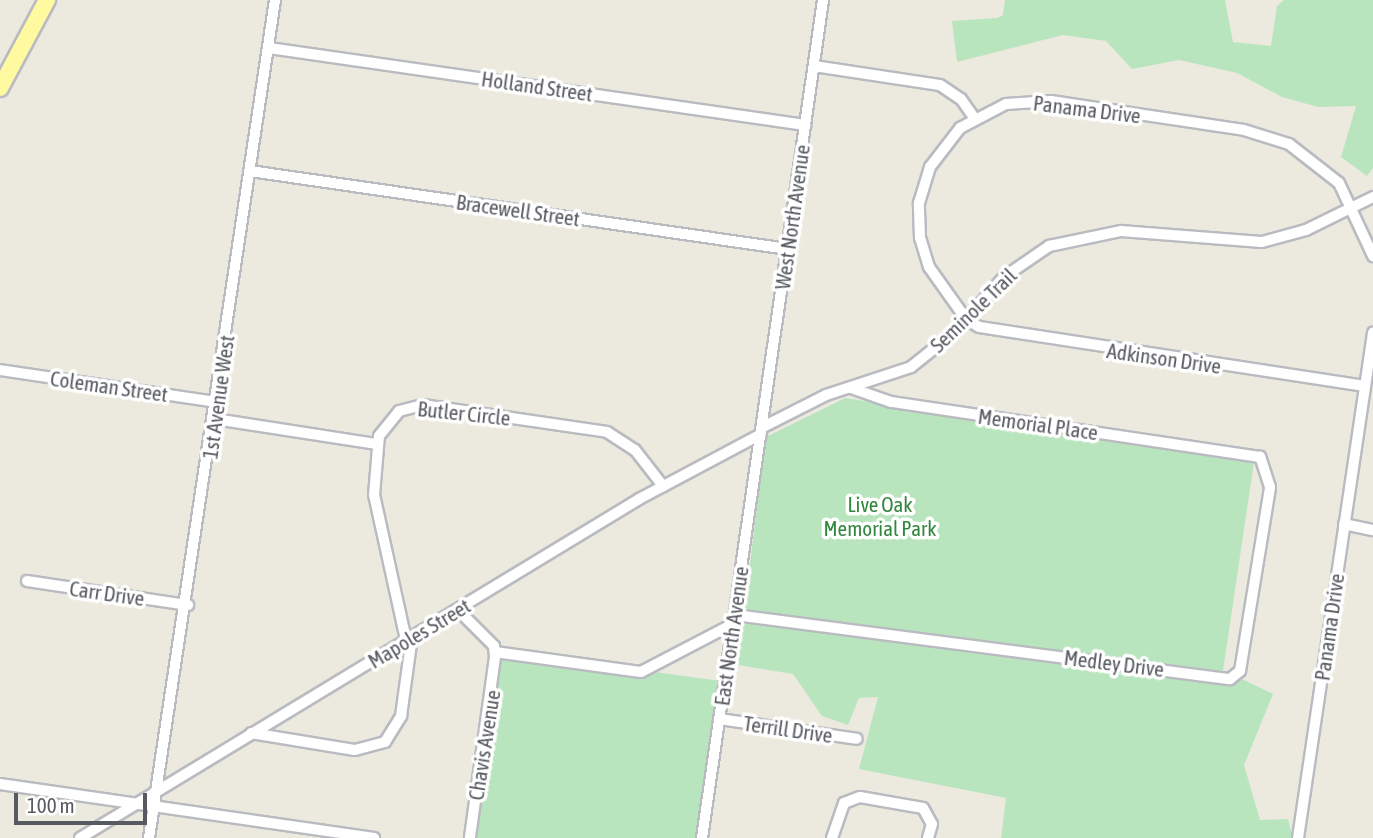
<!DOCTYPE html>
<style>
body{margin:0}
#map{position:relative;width:1373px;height:838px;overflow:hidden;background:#eceade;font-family:"Asap Condensed",sans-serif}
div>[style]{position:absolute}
.green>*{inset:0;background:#b9e5be}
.roads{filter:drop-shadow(2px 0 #b9bbc1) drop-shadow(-2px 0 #b9bbc1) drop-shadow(0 2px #b9bbc1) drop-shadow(0 -2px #b9bbc1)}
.street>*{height:10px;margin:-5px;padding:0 5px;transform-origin:5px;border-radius:5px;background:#fff}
.primary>*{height:16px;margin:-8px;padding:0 8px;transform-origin:8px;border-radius:8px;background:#fffaa0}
span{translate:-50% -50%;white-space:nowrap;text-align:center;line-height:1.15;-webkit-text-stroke:7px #fff;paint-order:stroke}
.street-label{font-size:21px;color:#575a60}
.park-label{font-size:21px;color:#31863e}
.scale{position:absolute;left:14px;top:793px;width:133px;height:32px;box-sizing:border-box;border:4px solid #575a60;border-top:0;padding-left:9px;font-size:21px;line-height:24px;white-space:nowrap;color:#575a60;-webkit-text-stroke:5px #fff;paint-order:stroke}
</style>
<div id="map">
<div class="green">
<i style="clip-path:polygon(1005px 0,1225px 0,1233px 42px,1271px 46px,1277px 6px,1284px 0,1373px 0,1373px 168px,1367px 176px,1341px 157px,1356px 106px,1318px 107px,1282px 97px,1237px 73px,1179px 60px,1132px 69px,1106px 41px,1063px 35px,957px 62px,952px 21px,997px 18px,1003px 15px)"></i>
<i style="clip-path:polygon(845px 398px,1254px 462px,1223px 671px,744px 610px,766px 437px)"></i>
<i style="clip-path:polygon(770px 622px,1229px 683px,1242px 679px,1273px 694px,1244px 765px,1260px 820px,1288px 819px,1293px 838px,1001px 838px,1006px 798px,859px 769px,878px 697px,859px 698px,848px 725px,822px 716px,793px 674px,732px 664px,741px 623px)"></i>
<i style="clip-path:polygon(501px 657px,634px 677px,655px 672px,720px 681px,697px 838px,475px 838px)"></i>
</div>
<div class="roads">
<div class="street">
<i style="left:269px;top:48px;width:542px;rotate:8.17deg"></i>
<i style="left:814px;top:66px;width:127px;rotate:8.6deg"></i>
<i style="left:940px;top:85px;width:25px;rotate:34deg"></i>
<i style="left:961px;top:99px;width:24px;rotate:55deg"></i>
<i style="left:250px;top:171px;width:543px;rotate:8.26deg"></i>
<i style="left:0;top:370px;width:220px;rotate:8.4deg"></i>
<i style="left:1365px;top:386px;width:390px;rotate:-171.3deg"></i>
<i style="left:979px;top:327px;width:15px;rotate:-148deg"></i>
<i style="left:966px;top:319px;width:64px;rotate:-125.4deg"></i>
<i style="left:929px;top:267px;width:30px;rotate:-107deg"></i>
<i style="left:920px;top:238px;width:35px;rotate:-92deg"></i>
<i style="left:919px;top:203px;width:38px;rotate:-73deg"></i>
<i style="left:930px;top:167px;width:49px;rotate:-52.4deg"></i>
<i style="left:960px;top:128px;width:52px;rotate:-27.6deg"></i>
<i style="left:1006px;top:104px;width:45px;rotate:-3.8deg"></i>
<i style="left:1051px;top:101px;width:195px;rotate:8.5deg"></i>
<i style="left:1244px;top:130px;width:47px;rotate:17.3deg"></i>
<i style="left:1289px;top:144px;width:63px;rotate:38deg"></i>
<i style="left:1339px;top:183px;width:81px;rotate:65deg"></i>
<i style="left:215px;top:419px;width:164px;rotate:8.8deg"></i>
<i style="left:761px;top:428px;width:73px;rotate:-26.9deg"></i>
<i style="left:826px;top:395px;width:89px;rotate:-18.2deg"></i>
<i style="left:911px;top:367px;width:59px;rotate:-38.8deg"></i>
<i style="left:957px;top:330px;width:71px;rotate:-48.4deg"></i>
<i style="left:1004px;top:277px;width:55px;rotate:-34.6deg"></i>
<i style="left:1049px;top:246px;width:74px;rotate:-11.8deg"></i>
<i style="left:1121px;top:231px;width:141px;rotate:4.5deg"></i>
<i style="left:1262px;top:242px;width:46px;rotate:-15.3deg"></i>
<i style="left:1306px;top:230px;width:75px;rotate:-26.2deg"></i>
<i style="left:1344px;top:524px;width:30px;rotate:12deg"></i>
<i style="left:27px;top:581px;width:163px;rotate:8.5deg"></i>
<i style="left:458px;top:610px;width:51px;rotate:45deg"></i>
<i style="left:494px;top:646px;width:11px;rotate:85deg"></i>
<i style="left:495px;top:657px;width:183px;rotate:97.9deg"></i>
<i style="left:735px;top:615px;width:499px;rotate:7.4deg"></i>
<i style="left:1230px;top:679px;width:13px;rotate:-39deg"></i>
<i style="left:1240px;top:671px;width:186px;rotate:-80.7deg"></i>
<i style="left:1270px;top:487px;width:32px;rotate:-108deg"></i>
<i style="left:1260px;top:457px;width:373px;rotate:-171.5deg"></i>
<i style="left:891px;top:402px;width:42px;rotate:-160.7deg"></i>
<i style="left:406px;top:640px;width:148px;rotate:-102.4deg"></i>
<i style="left:374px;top:495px;width:59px;rotate:-85.2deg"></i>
<i style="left:379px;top:436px;width:32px;rotate:-51deg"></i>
<i style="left:399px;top:411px;width:25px;rotate:-14deg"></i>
<i style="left:423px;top:405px;width:186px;rotate:8.3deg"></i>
<i style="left:607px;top:432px;width:33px;rotate:33deg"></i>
<i style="left:635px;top:450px;width:46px;rotate:52.1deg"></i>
<i style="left:495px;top:652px;width:147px;rotate:7.8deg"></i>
<i style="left:641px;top:672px;width:104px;rotate:-27.6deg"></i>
<i style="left:719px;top:719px;width:139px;rotate:8.2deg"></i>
<i style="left:251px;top:733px;width:105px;rotate:9.3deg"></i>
<i style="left:355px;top:750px;width:31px;rotate:-15deg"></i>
<i style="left:385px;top:742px;width:31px;rotate:-58deg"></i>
<i style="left:401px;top:716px;width:80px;rotate:-82.1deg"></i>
<i style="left:0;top:784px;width:378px;rotate:8.2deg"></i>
<i style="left:80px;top:838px;width:654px;rotate:-31.23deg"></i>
<i style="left:639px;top:499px;width:138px;rotate:-28deg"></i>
<i style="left:149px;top:838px;width:847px;rotate:-81.45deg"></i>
<i style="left:702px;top:838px;width:847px;rotate:-81.78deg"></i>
<i style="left:832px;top:838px;width:37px;rotate:-71deg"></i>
<i style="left:844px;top:803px;width:17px;rotate:-21deg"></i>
<i style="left:860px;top:797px;width:64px;rotate:9.9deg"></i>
<i style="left:923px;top:808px;width:18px;rotate:61deg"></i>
<i style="left:932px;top:824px;width:15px;rotate:106deg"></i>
<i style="left:1298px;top:838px;width:511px;rotate:-81.55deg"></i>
</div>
<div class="primary">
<i style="left:0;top:88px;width:100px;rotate:-61.9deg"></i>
</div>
</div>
<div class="street-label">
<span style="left:537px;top:86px;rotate:8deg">Holland Street</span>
<span style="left:1087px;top:109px;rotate:7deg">Panama Drive</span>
<span style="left:518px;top:210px;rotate:8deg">Bracewell Street</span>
<span style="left:792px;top:217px;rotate:-82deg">West North Avenue</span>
<span style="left:973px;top:310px;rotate:-44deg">Seminole Trail</span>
<span style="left:1164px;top:358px;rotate:8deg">Adkinson Drive</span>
<span style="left:109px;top:386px;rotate:8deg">Coleman Street</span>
<span style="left:218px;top:397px;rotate:-82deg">1st Avenue West</span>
<span style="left:464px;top:413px;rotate:6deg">Butler Circle</span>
<span style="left:1038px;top:424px;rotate:8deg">Memorial Place</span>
<span style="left:107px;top:593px;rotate:8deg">Carr Drive</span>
<span style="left:1329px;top:627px;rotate:-82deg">Panama Drive</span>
<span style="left:419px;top:633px;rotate:-31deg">Mapoles Street</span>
<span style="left:731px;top:636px;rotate:-82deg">East North Avenue</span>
<span style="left:1114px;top:663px;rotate:7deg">Medley Drive</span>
<span style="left:788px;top:729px;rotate:8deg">Terrill Drive</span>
<span style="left:484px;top:745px;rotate:-81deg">Chavis Avenue</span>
</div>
<div class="park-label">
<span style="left:880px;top:516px">Live Oak<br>Memorial Park</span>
</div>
<div class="scale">100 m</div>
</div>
